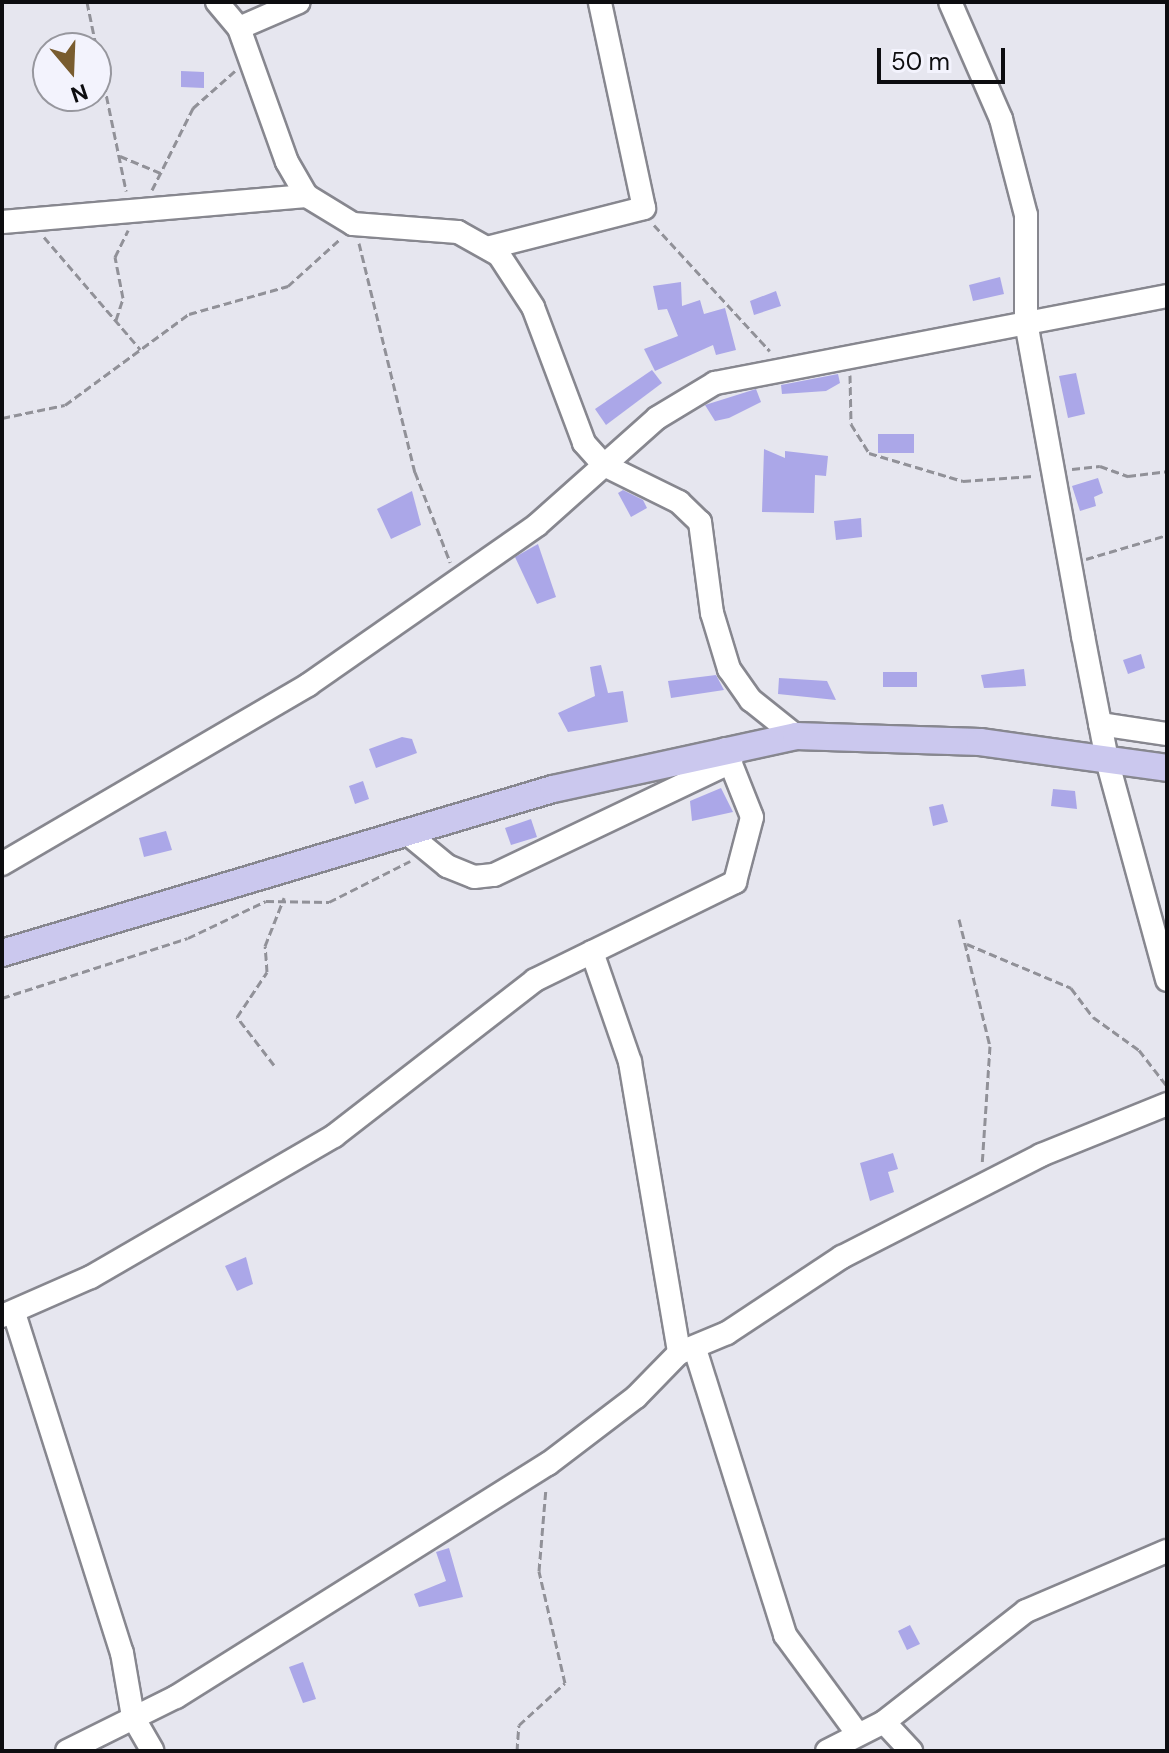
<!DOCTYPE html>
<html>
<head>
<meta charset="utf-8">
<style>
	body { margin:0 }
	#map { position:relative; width:1169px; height:1753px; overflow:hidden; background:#e6e6ef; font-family:"DM Sans",sans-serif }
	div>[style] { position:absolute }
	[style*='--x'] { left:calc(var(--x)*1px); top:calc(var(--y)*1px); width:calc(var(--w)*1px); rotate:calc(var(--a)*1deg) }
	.building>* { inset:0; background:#aba7e8 }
	.path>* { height:3px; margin-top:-1.5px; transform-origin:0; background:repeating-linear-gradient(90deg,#919198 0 8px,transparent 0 12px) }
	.roads { filter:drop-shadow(2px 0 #87878f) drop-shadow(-2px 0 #87878f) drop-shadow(0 2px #87878f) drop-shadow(0 -2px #87878f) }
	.minor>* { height:22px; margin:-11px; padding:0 11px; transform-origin:11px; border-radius:11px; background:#fff }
	.major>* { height:26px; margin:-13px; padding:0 13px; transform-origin:13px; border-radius:13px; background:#cbc8ee }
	span { translate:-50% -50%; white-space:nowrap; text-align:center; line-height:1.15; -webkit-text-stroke:6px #f3f3fd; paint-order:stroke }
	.frame { position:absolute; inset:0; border:4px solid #0d0d10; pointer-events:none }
	.north { position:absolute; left:32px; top:32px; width:80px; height:80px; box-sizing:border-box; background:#f3f3fd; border:2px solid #97979e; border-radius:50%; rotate:161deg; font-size:22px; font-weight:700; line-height:32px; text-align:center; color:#0d0d10 }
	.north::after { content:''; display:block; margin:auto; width:28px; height:36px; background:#795c2f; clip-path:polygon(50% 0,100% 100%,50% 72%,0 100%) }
	.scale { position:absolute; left:877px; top:48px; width:128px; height:36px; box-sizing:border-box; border:4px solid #0d0d10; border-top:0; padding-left:10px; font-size:24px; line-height:28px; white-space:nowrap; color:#0d0d10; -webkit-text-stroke:6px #f3f3fd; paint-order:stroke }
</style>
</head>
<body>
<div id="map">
	<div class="building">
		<i style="clip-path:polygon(181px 71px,204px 72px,204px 88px,181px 87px)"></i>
		<i style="clip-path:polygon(1000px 277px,1004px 294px,973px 301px,969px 285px)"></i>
		<i style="clip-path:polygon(681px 282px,682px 306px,700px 300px,704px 314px,725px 308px,736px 350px,716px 355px,713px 345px,655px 371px,644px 349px,678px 336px,667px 309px,658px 310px,653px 286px)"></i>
		<i style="clip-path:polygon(776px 291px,781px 306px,754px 315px,750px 301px)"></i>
		<i style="clip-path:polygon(652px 370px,662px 383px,606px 425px,595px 409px)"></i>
		<i style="clip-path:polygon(1076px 373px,1085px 414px,1068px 418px,1059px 376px)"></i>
		<i style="clip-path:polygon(838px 374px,840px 383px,826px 391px,782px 394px,781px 385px)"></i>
		<i style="clip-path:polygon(756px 389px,761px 402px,729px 418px,715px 421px,705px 405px)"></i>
		<i style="clip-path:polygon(878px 434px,914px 434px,914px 453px,878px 453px)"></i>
		<i style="clip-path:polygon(764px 449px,785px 458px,785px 451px,828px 456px,826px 476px,815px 475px,814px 513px,762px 512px)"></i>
		<i style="clip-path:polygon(1098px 478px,1103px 493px,1094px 497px,1096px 506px,1080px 511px,1072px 486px)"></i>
		<i style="clip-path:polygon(623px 490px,643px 500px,647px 508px,631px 517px,618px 493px)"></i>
		<i style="clip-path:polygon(412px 491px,421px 525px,391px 539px,377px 509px)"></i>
		<i style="clip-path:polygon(861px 518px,862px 537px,836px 540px,834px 521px)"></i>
		<i style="clip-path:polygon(538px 544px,556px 597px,537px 604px,515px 557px)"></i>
		<i style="clip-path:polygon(1141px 654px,1145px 668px,1128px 674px,1123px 660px)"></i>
		<i style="clip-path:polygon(601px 665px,608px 693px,623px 691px,628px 722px,568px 732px,558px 713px,595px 696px,590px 667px)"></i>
		<i style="clip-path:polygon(1024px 669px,1026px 686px,984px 688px,981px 675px)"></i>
		<i style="clip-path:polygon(883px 672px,917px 672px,917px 687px,883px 687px)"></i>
		<i style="clip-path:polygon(716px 675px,724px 690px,671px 698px,668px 681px)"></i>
		<i style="clip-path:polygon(779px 678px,827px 681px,836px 700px,778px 694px)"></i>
		<i style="clip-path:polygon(402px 737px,412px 739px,417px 753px,376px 768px,369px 749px)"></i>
		<i style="clip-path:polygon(363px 781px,369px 799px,355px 804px,349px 786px)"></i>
		<i style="clip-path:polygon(721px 788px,733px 812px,692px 821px,690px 801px)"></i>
		<i style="clip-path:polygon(1053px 789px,1075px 791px,1077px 809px,1051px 806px)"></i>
		<i style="clip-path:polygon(943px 804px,948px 822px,933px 826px,929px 807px)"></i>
		<i style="clip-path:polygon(531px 819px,537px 837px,511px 845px,505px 828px)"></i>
		<i style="clip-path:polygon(166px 831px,172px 850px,144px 857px,139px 838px)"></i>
		<i style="clip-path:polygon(893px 1153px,898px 1169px,888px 1172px,894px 1192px,870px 1201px,860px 1163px)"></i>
		<i style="clip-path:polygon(246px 1257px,253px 1284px,237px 1291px,225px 1266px)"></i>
		<i style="clip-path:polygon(449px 1548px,463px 1597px,419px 1607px,414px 1594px,446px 1581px,436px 1552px)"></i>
		<i style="clip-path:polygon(910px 1625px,920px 1644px,907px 1650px,898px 1631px)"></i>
		<i style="clip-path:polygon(303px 1662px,316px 1699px,303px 1703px,289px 1667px)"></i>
	</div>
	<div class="path">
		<i style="--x:87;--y:2;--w:193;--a:78.3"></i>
		<i style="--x:120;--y:156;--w:47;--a:22.7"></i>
		<i style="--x:152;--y:190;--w:92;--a:-63.4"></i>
		<i style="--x:193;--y:108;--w:56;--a:-41.4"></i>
		<i style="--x:654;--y:225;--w:171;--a:47.4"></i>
		<i style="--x:44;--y:237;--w:148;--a:49.4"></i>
		<i style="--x:359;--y:243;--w:236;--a:76.3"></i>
		<i style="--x:415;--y:472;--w:97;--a:68.7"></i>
		<i style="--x:116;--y:320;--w:23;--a:-72"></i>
		<i style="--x:123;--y:298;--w:42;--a:-101"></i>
		<i style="--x:115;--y:257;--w:30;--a:-64"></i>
		<i style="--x:850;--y:375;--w:49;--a:88.8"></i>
		<i style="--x:851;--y:424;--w:34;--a:58"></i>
		<i style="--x:869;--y:453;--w:98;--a:16.6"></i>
		<i style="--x:963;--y:481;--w:70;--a:-4.1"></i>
		<i style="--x:2;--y:418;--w:64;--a:-11.7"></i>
		<i style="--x:65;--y:405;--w:154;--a:-36.3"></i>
		<i style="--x:189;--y:314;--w:103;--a:-15.8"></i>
		<i style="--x:288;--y:286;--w:70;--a:-42.1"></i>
		<i style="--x:1072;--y:469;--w:28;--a:-6"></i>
		<i style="--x:1100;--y:466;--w:30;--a:20"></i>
		<i style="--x:1128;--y:476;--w:39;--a:-7"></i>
		<i style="--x:1086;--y:559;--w:84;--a:-16.5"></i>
		<i style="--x:959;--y:919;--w:131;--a:76.3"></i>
		<i style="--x:990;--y:1046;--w:119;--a:93.8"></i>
		<i style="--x:967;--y:944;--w:113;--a:22.9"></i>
		<i style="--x:1071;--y:988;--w:36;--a:53"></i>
		<i style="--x:1093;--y:1017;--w:57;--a:35.7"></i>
		<i style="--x:1139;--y:1050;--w:46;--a:52.1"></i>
		<i style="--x:2;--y:998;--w:195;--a:-17.9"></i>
		<i style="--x:188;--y:938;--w:86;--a:-25.4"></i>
		<i style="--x:266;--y:901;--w:63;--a:0.9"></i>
		<i style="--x:329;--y:902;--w:91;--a:-26.8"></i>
		<i style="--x:274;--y:1065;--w:61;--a:-127.6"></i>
		<i style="--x:237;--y:1017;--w:54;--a:-56.3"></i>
		<i style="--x:267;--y:972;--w:26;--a:-94"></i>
		<i style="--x:265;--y:946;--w:52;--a:-68.4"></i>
		<i style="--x:517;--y:1751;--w:26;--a:-86"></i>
		<i style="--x:519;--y:1725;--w:62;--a:-42.4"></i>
		<i style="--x:565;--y:1683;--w:115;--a:-103.1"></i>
		<i style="--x:539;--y:1571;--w:83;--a:-85.2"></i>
	</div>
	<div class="roads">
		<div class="minor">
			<i style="--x:217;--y:2;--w:34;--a:50"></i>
			<i style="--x:239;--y:28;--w:142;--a:70.3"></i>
			<i style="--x:287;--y:162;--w:39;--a:60"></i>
			<i style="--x:307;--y:196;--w:54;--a:31.3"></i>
			<i style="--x:353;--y:224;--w:105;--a:4.4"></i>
			<i style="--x:458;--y:232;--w:47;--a:29.3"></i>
			<i style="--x:499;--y:255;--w:62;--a:56.8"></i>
			<i style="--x:533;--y:307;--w:145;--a:69.4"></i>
			<i style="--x:584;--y:443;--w:30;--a:48"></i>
			<i style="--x:604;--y:465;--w:84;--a:26.3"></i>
			<i style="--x:679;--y:502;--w:29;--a:44"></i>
			<i style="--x:700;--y:522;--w:92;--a:82.5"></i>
			<i style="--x:712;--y:613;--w:59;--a:73.1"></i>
			<i style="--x:729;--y:669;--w:38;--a:55"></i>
			<i style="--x:751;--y:700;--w:58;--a:38.7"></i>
			<i style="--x:950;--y:2;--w:128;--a:66.4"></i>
			<i style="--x:1001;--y:119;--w:99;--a:75.4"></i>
			<i style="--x:1026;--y:215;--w:107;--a:90"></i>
			<i style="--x:1026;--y:322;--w:319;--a:79.7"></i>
			<i style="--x:1083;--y:636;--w:126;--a:79"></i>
			<i style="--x:1107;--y:760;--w:228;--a:74.7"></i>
			<i style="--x:239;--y:28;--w:65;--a:-23.4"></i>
			<i style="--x:2;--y:222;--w:306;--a:-4.9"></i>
			<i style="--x:491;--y:247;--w:158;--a:-14.3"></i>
			<i style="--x:644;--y:208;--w:211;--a:-102.1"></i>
			<i style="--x:1100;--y:724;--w:68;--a:8.5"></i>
			<i style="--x:407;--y:833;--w:52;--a:39.5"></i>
			<i style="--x:447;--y:866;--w:29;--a:22"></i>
			<i style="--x:474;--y:877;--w:20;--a:-6"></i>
			<i style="--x:494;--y:875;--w:263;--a:-25.5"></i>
			<i style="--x:2;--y:864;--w:355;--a:-30.3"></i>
			<i style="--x:308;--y:685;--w:279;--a:-34.9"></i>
			<i style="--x:537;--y:525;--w:161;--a:-41.7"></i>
			<i style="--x:657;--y:418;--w:68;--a:-31.1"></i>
			<i style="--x:715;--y:383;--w:460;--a:-10.9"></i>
			<i style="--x:592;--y:952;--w:116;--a:70.9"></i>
			<i style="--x:630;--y:1062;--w:295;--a:80.4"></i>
			<i style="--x:14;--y:1313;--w:357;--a:72.4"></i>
			<i style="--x:122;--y:1653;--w:65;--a:80.2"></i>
			<i style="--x:133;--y:1717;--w:39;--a:60"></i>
			<i style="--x:2;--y:1316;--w:97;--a:-23.7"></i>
			<i style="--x:91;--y:1277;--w:281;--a:-30.1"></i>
			<i style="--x:334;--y:1136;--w:254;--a:-37.8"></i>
			<i style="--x:535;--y:980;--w:223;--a:-26.1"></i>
			<i style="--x:735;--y:882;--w:67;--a:-75.3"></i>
			<i style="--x:752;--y:817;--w:73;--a:-111.7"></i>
			<i style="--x:695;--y:1349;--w:300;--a:72.5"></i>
			<i style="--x:785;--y:1635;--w:122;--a:53.7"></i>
			<i style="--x:884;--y:1722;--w:40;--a:47"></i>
			<i style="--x:67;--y:1751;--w:122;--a:-26.4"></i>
			<i style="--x:176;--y:1697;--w:439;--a:-32.1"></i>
			<i style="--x:548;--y:1464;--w:111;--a:-37.3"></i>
			<i style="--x:636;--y:1397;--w:62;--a:-45.7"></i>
			<i style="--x:679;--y:1353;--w:52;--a:-22.6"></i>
			<i style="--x:727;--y:1333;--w:138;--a:-33.5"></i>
			<i style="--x:842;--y:1257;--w:224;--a:-27.1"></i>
			<i style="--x:1041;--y:1155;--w:136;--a:-22"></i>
			<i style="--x:827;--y:1751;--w:64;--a:-27"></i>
			<i style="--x:884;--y:1722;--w:180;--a:-38"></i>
			<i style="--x:1026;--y:1611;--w:153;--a:-23.1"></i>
		</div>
		<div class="major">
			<i style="--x:2;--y:953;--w:575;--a:-16.58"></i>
			<i style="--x:553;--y:789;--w:249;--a:-12.3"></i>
			<i style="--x:796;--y:736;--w:184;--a:1.9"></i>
			<i style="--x:980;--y:742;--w:189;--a:7.9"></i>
		</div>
	</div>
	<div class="frame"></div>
	<div class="north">N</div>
	<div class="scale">50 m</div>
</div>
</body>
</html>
